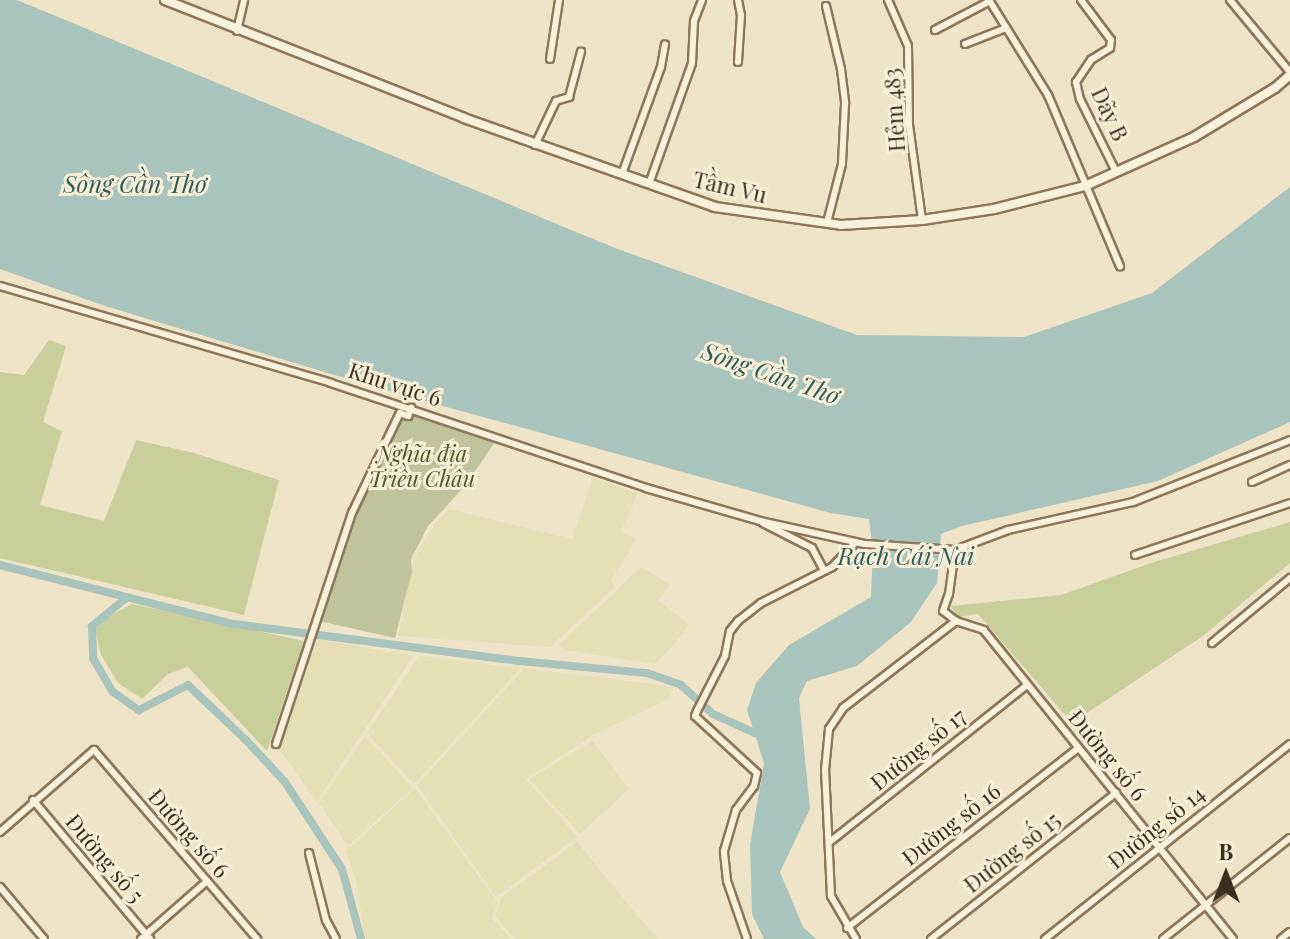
<!DOCTYPE html>
<html>
<head>
<meta charset="utf-8">
<style>
	body { margin:0 }
	#map { position:relative; width:1290px; height:939px; overflow:hidden; background:#f0e4c8; font-family:"Playfair Display",serif }
	div>[style] { position:absolute }
	[style*='--x'] { left:calc(var(--x)*1px); top:calc(var(--y)*1px); width:calc(var(--w)*1px); rotate:calc(var(--a)*1deg) }
	.farmland>* { inset:0; background:#e6deb5 }
	.green>* { inset:0; background:#c9cf9b }
	.cemetery>* { inset:0; background:#bfc49a }
	.water>* { inset:0; background:#a9c4bc }
	.canal>* { height:8px; margin:-4px; padding:0 4px; transform-origin:4px; border-radius:4px; background:#a9c4bc }
	.roads { filter:drop-shadow(2px 0 #8d765c) drop-shadow(-2px 0 #8d765c) drop-shadow(0 2px #8d765c) drop-shadow(0 -2px #8d765c) }
	.minor>* { height:6px; margin:-3px; padding:0 3px; transform-origin:3px; border-radius:3px; background:#faf1dc }
	.tertiary>* { height:8px; margin:-4px; padding:0 4px; transform-origin:4px; border-radius:4px; background:#faf1dc }
	span { translate:-50% -50%; white-space:nowrap; text-align:center; line-height:1.15; -webkit-text-stroke:6px #f7eed8; paint-order:stroke }
	.street-label { font-size:22px; color:#3d2e20 }
	.park-label { font-size:22px; color:#4d5a26; font-style:italic }
	.water-label { font-size:24px; color:#2f5d5a; font-style:italic }
	.north { position:absolute; left:1186px; top:835px; width:80px; height:80px; -webkit-text-stroke:6px #f7eed8; paint-order:stroke; rotate:0deg; font-size:22px; font-weight:700; line-height:32px; text-align:center; color:#3d2e20 }
	.north::after { content:''; display:block; margin:auto; width:28px; height:36px; background:#3d2e20; clip-path:polygon(50% 0,100% 100%,50% 72%,0 100%) }
</style>
</head>
<body>
<div id="map">
	<div class="farmland">
		<i style="clip-path:polygon(593px 478px,638px 494px,621px 531px,636px 539px,611px 580px,614px 588px,550px 647px,398px 636px,414px 558px,437px 521px,449px 509px,572px 539px)"></i>
		<i style="clip-path:polygon(641px 567px,670px 584px,659px 601px,689px 625px,669px 650px,655px 664px,565px 650px,559px 645px)"></i>
		<i style="clip-path:polygon(317px 639px,413px 656px,317px 802px,278px 747px)"></i>
		<i style="clip-path:polygon(419px 656px,521px 668px,414px 784px,367px 733px)"></i>
		<i style="clip-path:polygon(525px 668px,674px 687px,668px 699px,595px 734px,526px 779px,577px 837px,496px 897px,417px 785px)"></i>
		<i style="clip-path:polygon(365px 736px,413px 788px,348px 846px,319px 803px)"></i>
		<i style="clip-path:polygon(593px 741px,629px 789px,580px 834px,529px 779px)"></i>
		<i style="clip-path:polygon(415px 788px,498px 903px,492px 918px,511px 939px,364px 939px,358px 888px,346px 851px)"></i>
		<i style="clip-path:polygon(577px 842px,641px 920px,658px 939px,515px 939px,495px 916px,501px 898px)"></i>
	</div>
	<div class="green">
		<i style="clip-path:polygon(49px 340px,66px 346px,43px 422px,62px 431px,40px 505px,104px 521px,136px 440px,194px 453px,279px 480px,244px 615px,0 558px,0 372px,24px 375px)"></i>
		<i style="clip-path:polygon(1290px 522px,1290px 563px,1203px 636px,1072px 723px,978px 614px,957px 617px,951px 606px,1061px 595px,1151px 563px)"></i>
		<i style="clip-path:polygon(132px 604px,304px 641px,267px 751px,188px 667px,168px 674px,142px 699px,118px 683px,101px 655px,95px 629px,109px 616px)"></i>
	</div>
	<div class="cemetery">
		<i style="clip-path:polygon(398px 409px,495px 442px,465px 486px,428px 526px,411px 559px,412px 572px,395px 638px,315px 620px,351px 507px)"></i>
	</div>
	<div class="water">
		<i style="clip-path:polygon(0 0,17px 0,615px 248px,857px 335px,1024px 337px,1152px 293px,1290px 187px,1290px 422px,1158px 481px,962px 526px,941px 534px,937px 583px,911px 622px,857px 666px,807px 681px,799px 698px,810px 809px,780px 872px,803px 927px,816px 939px,764px 939px,752px 914px,750px 845px,764px 763px,747px 710px,756px 683px,789px 645px,871px 597px,873px 551px,869px 519px,831px 513px,371px 386px,105px 306px,0 269px)"></i>
	</div>
	<div class="canal">
		<i style="--x:0;--y:565;--w:241;--a:14.2"></i>
		<i style="--x:234;--y:624;--w:287;--a:7.4"></i>
		<i style="--x:519;--y:661;--w:129;--a:5.4"></i>
		<i style="--x:647;--y:673;--w:36;--a:19"></i>
		<i style="--x:681;--y:685;--w:43;--a:42.2"></i>
		<i style="--x:713;--y:714;--w:56;--a:24.3"></i>
		<i style="--x:125;--y:599;--w:43;--a:140.7"></i>
		<i style="--x:92;--y:626;--w:32;--a:88"></i>
		<i style="--x:93;--y:658;--w:39;--a:60"></i>
		<i style="--x:113;--y:692;--w:32;--a:35"></i>
		<i style="--x:139;--y:710;--w:55;--a:-27"></i>
		<i style="--x:188;--y:685;--w:80;--a:43.5"></i>
		<i style="--x:246;--y:740;--w:57;--a:47.1"></i>
		<i style="--x:285;--y:782;--w:104;--a:56.8"></i>
		<i style="--x:342;--y:869;--w:73;--a:74.8"></i>
	</div>
	<div class="roads">
		<div class="minor">
			<i style="--x:738;--y:0;--w:15;--a:79"></i>
			<i style="--x:741;--y:15;--w:47;--a:93.7"></i>
			<i style="--x:888;--y:0;--w:50;--a:66.5"></i>
			<i style="--x:908;--y:46;--w:79;--a:89.3"></i>
			<i style="--x:909;--y:125;--w:96;--a:82.2"></i>
			<i style="--x:989;--y:0;--w:112;--a:58.2"></i>
			<i style="--x:1048;--y:95;--w:186;--a:67.2"></i>
			<i style="--x:1081;--y:0;--w:50;--a:53.1"></i>
			<i style="--x:1111;--y:40;--w:8;--a:97"></i>
			<i style="--x:1110;--y:48;--w:22;--a:148"></i>
			<i style="--x:1091;--y:60;--w:27;--a:124"></i>
			<i style="--x:1076;--y:82;--w:17;--a:77"></i>
			<i style="--x:1080;--y:99;--w:81;--a:63.7"></i>
			<i style="--x:1230;--y:0;--w:94;--a:50.2"></i>
			<i style="--x:826;--y:6;--w:65;--a:76.6"></i>
			<i style="--x:841;--y:69;--w:35;--a:83"></i>
			<i style="--x:845;--y:104;--w:60;--a:92.9"></i>
			<i style="--x:842;--y:164;--w:61;--a:104.3"></i>
			<i style="--x:935;--y:30;--w:62;--a:-27.8"></i>
			<i style="--x:237;--y:31;--w:32;--a:-77"></i>
			<i style="--x:965;--y:44;--w:44;--a:-21.3"></i>
			<i style="--x:550;--y:59;--w:60;--a:-81.3"></i>
			<i style="--x:535;--y:145;--w:49;--a:-64.5"></i>
			<i style="--x:556;--y:101;--w:14;--a:-17"></i>
			<i style="--x:569;--y:97;--w:47;--a:-75.1"></i>
			<i style="--x:622;--y:174;--w:114;--a:-70"></i>
			<i style="--x:661;--y:67;--w:23;--a:-80"></i>
			<i style="--x:649;--y:184;--w:128;--a:-70.4"></i>
			<i style="--x:692;--y:63;--w:42;--a:-87.3"></i>
			<i style="--x:694;--y:21;--w:22;--a:-69"></i>
			<i style="--x:0;--y:286;--w:345;--a:16.3"></i>
			<i style="--x:331;--y:383;--w:332;--a:18.4"></i>
			<i style="--x:646;--y:488;--w:119;--a:16.1"></i>
			<i style="--x:760;--y:521;--w:107;--a:12.4"></i>
			<i style="--x:865;--y:544;--w:90;--a:3.8"></i>
			<i style="--x:1252;--y:482;--w:42;--a:-24.1"></i>
			<i style="--x:763;--y:523;--w:55;--a:27"></i>
			<i style="--x:812;--y:548;--w:26;--a:62"></i>
			<i style="--x:1135;--y:555;--w:163;--a:-18.5"></i>
			<i style="--x:1212;--y:643;--w:102;--a:-39.8"></i>
			<i style="--x:276;--y:744;--w:243;--a:-71.8"></i>
			<i style="--x:352;--y:513;--w:111;--a:-64.4"></i>
			<i style="--x:400;--y:413;--w:9;--a:21"></i>
			<i style="--x:408;--y:416;--w:9;--a:-69"></i>
			<i style="--x:33;--y:800;--w:182;--a:49.9"></i>
			<i style="--x:0;--y:832;--w:125;--a:-41.1"></i>
			<i style="--x:94;--y:750;--w:250;--a:49.2"></i>
			<i style="--x:831;--y:841;--w:251;--a:-38.5"></i>
			<i style="--x:309;--y:853;--w:69;--a:75.8"></i>
			<i style="--x:326;--y:920;--w:21;--a:62"></i>
			<i style="--x:0;--y:887;--w:68;--a:49.8"></i>
			<i style="--x:847;--y:928;--w:293;--a:-37.9"></i>
			<i style="--x:141;--y:939;--w:88;--a:-41.3"></i>
			<i style="--x:747;--y:939;--w:61;--a:-109"></i>
			<i style="--x:727;--y:881;--w:30;--a:-96"></i>
			<i style="--x:724;--y:851;--w:43;--a:-73.7"></i>
			<i style="--x:736;--y:810;--w:30;--a:-53"></i>
			<i style="--x:754;--y:786;--w:13;--a:-77"></i>
			<i style="--x:757;--y:773;--w:84;--a:-137.4"></i>
			<i style="--x:695;--y:716;--w:5;--a:-68"></i>
			<i style="--x:697;--y:711;--w:62;--a:-63"></i>
			<i style="--x:725;--y:656;--w:25;--a:-79"></i>
			<i style="--x:730;--y:631;--w:13;--a:-51"></i>
			<i style="--x:738;--y:621;--w:29;--a:-38"></i>
			<i style="--x:761;--y:603;--w:80;--a:-26.9"></i>
			<i style="--x:832;--y:567;--w:33;--a:-46"></i>
			<i style="--x:856;--y:939;--w:50;--a:-120.2"></i>
			<i style="--x:831;--y:896;--w:126;--a:-92.7"></i>
			<i style="--x:825;--y:770;--w:41;--a:-84.4"></i>
			<i style="--x:829;--y:729;--w:25;--a:-56"></i>
			<i style="--x:843;--y:708;--w:143;--a:-37.6"></i>
			<i style="--x:931;--y:939;--w:236;--a:-38.3"></i>
			<i style="--x:1045;--y:939;--w:313;--a:-38.5"></i>
			<i style="--x:1163;--y:939;--w:162;--a:-38.5"></i>
			<i style="--x:1233;--y:939;--w:397;--a:-128.9"></i>
			<i style="--x:984;--y:630;--w:29;--a:-162"></i>
			<i style="--x:956;--y:621;--w:16;--a:-142"></i>
			<i style="--x:943;--y:611;--w:18;--a:-71"></i>
			<i style="--x:949;--y:594;--w:44;--a:-82.2"></i>
			<i style="--x:955;--y:550;--w:57;--a:-20.7"></i>
			<i style="--x:1008;--y:530;--w:128;--a:-12.6"></i>
			<i style="--x:1133;--y:502;--w:169;--a:-21.5"></i>
			<i style="--x:1281;--y:939;--w:11;--a:-38"></i>
		</div>
		<div class="tertiary">
			<i style="--x:165;--y:0;--w:321;--a:21.5"></i>
			<i style="--x:464;--y:118;--w:266;--a:19.5"></i>
			<i style="--x:715;--y:207;--w:127;--a:8.1"></i>
			<i style="--x:841;--y:225;--w:81;--a:-3.5"></i>
			<i style="--x:922;--y:220;--w:73;--a:-8.7"></i>
			<i style="--x:994;--y:209;--w:94;--a:-14.2"></i>
			<i style="--x:1085;--y:186;--w:120;--a:-24.2"></i>
			<i style="--x:1194;--y:137;--w:95;--a:-31.2"></i>
			<i style="--x:1275;--y:88;--w:20;--a:-41"></i>
		</div>
	</div>
	<div class="street-label">
		<span style="left:894px;top:110px;rotate:-94deg">Hẻm 483</span>
		<span style="left:1110px;top:114px;rotate:65deg">Dãy B</span>
		<span style="left:730px;top:187px;rotate:13deg">Tầm Vu</span>
		<span style="left:395px;top:384px;rotate:18deg">Khu vực 6</span>
		<span style="left:918px;top:749px;rotate:-39deg">Đường số 17</span>
		<span style="left:1108px;top:755px;rotate:51deg">Đường số 6</span>
		<span style="left:951px;top:824px;rotate:-38deg">Đường số 16</span>
		<span style="left:1156px;top:827px;rotate:-39deg">Đường số 14</span>
		<span style="left:189px;top:833px;rotate:49deg">Đường số 6</span>
		<span style="left:1012px;top:852px;rotate:-38deg">Đường số 15</span>
		<span style="left:105px;top:858px;rotate:50deg">Đường số 5</span>
	</div>
	<div class="park-label">
		<span style="left:422px;top:466px">Nghĩa địa<br>Triều Châu</span>
	</div>
	<div class="water-label">
		<span style="left:135px;top:184px">Sông Cần Thơ</span>
		<span style="left:771px;top:373px;rotate:19deg">Sông Cần Thơ</span>
		<span style="left:906px;top:556px">Rạch Cái Nai</span>
	</div>
	<div class="north">B</div>
</div>
</body>
</html>
